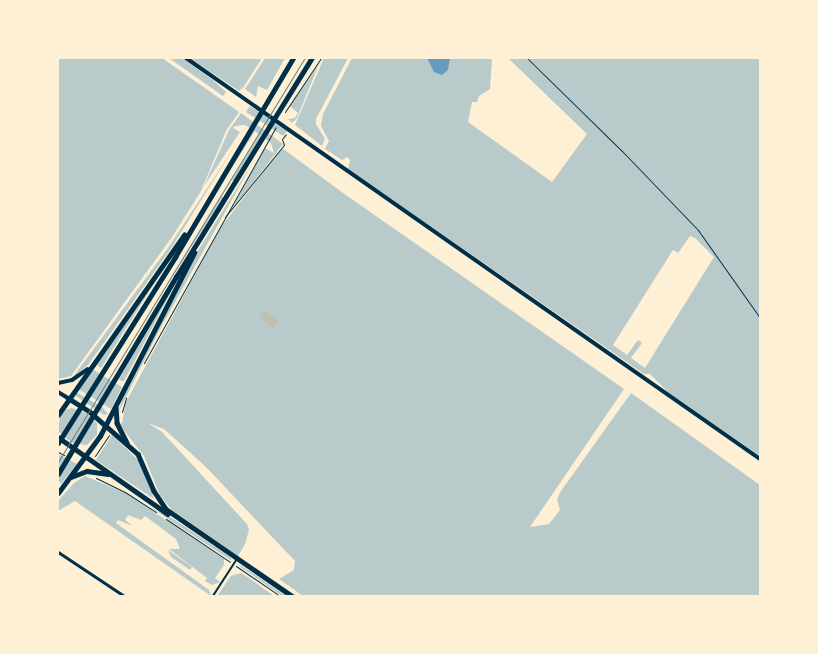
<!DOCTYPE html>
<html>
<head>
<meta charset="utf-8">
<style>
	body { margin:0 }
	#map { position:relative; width:818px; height:654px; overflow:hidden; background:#fdf0d5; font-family:"Fira Sans",sans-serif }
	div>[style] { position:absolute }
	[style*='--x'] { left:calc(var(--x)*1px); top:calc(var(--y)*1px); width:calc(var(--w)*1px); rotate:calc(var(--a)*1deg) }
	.green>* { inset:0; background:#b9caca }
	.water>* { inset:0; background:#669bbc }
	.building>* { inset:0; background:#bec0b2 }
	.path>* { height:1px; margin:-0.5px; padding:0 0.5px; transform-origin:0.5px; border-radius:0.5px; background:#003049 }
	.service>* { height:1.5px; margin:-0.75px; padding:0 0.75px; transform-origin:0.75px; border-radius:0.75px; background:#003049 }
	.minor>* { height:3px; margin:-1.5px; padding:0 1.5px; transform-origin:1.5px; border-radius:1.5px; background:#003049 }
	.tertiary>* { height:4px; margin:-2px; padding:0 2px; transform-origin:2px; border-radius:2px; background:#003049 }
	.secondary>* { height:4.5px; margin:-2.25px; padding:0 2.25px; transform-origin:2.25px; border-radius:2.25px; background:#003049 }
	.tram>* { height:1px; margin:-0.5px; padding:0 0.5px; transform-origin:0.5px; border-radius:0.5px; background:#657d81 }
	span { translate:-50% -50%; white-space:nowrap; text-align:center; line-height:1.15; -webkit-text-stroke:3px #fdf0d5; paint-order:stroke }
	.frame { position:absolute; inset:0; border:59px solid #fdf0d5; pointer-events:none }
</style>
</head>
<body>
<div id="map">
	<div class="green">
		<i style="clip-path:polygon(58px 58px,162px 58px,239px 112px,226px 131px,201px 191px,172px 237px,71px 376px,58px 379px)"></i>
		<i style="clip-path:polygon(169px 58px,182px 58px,214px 81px,226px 92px,223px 96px)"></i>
		<i style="clip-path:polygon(190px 58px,262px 58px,243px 88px,240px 86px,242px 88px,239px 91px)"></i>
		<i style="clip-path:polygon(265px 58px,285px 58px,267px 90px,258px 86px,256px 97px,245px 89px)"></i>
		<i style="clip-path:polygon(324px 58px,348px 58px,316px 119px,316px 124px,325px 139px,322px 146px,295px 125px)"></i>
		<i style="clip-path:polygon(evenodd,352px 58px,492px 58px,490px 89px,479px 96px,477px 102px,472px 102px,468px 122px,552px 182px,587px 134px,508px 58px,760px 58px,760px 456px,669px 393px,650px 374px,644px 374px,348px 169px,350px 160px,347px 157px,342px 160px,325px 149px,329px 141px,321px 126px,323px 114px,352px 58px,690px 236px,695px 238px,714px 257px,645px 368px,631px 358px,642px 343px,638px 340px,627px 355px,613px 345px,673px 250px,678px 253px,690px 236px)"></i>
		<i style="clip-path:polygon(319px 64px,297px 118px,292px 123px,288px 119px,295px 118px,298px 113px,290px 106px)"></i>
		<i style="clip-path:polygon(250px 106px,287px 131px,283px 136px,246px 112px)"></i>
		<i style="clip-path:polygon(241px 113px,283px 144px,231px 211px,265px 148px,274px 153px,271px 143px,261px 136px,234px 181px,232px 180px,259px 135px,255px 131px,226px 177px,253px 130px,245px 125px,235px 126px,233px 128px,240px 132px,204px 186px,229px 130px)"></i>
		<i style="clip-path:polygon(235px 146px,170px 250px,88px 365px,73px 377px,168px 248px)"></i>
		<i style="clip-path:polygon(282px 148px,343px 193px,624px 389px,530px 527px,549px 524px,560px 510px,557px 499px,561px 491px,631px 393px,760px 485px,760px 596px,303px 596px,279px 579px,294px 570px,295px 561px,206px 467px,164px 429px,148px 423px,162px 432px,247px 524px,249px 530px,245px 544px,238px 556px,172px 510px,160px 495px,144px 456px,119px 424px,122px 423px,126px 402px,221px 227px)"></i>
		<i style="clip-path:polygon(253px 162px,160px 329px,118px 413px,122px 400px,199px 249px)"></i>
		<i style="clip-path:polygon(222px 196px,223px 198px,167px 285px,186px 254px)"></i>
		<i style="clip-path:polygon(159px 276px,101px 368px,99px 367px,97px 364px)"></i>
		<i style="clip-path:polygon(174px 286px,124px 381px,121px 381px,119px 379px)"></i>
		<i style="clip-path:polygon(92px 369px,122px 387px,111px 409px,78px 389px)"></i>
		<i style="clip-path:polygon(76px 392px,102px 407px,108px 414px,104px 415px,76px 396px)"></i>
		<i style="clip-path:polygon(72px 408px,86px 413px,97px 423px,97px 435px,87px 445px,72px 443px,58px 431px,60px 417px,65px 410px)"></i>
		<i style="clip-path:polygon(112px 435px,139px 461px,154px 499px,96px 460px)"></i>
		<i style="clip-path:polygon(58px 454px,77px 464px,61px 484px,58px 480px)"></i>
		<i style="clip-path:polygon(85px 476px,127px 494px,224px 559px,224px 565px,215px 578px,220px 582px,212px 585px,205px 581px,207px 578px,169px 549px,180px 549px,176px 539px,145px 516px,141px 520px,128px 515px,125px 520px,133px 526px,118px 520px,116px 523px,209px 590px,211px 596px,75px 501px,58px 511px,58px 501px,74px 483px)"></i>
		<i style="clip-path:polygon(150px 507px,175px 520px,230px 557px,232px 561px)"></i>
		<i style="clip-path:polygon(168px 550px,192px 567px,190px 570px,171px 557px)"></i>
		<i style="clip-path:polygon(238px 565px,242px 566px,286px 596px,282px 596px)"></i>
		<i style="clip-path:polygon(241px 573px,249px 578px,274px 596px,217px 596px,231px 576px)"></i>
	</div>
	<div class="water">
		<i style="clip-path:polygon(427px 58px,450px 58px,448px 70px,442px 75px,434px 72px)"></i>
	</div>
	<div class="building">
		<i style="clip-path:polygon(265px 310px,279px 321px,273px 328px,259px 317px)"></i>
	</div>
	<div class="path">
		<i style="--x:527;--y:58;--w:133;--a:44.4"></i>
		<i style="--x:622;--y:151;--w:110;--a:46.1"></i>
		<i style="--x:698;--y:230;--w:108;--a:54.8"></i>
		<i style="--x:285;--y:112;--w:65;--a:-56.3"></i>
		<i style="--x:225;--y:217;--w:93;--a:-50.7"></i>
		<i style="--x:284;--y:145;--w:6;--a:-108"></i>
		<i style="--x:282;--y:139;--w:6;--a:-51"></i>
		<i style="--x:144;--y:363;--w:270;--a:-60.8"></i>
		<i style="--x:122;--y:412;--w:15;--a:-74"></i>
		<i style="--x:58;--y:452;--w:7;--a:27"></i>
		<i style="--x:95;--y:456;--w:25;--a:-56"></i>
		<i style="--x:96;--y:478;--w:32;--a:26"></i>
		<i style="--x:125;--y:492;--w:37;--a:33"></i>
		<i style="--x:166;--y:519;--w:77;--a:33.9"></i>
		<i style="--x:236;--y:566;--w:53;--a:34.3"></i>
	</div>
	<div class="service">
		<i style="--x:213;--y:596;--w:44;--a:-57"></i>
	</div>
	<div class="minor">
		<i style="--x:58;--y:552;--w:79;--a:33.7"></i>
	</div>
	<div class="tertiary">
		<i style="--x:186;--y:58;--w:700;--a:34.94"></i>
		<i style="--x:58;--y:383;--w:14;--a:-12"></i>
		<i style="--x:72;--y:380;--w:19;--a:-35"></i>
		<i style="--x:58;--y:392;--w:12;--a:31"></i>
	</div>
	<div class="secondary">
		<i style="--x:68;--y:398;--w:26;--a:32"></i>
		<i style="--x:90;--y:412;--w:64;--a:41.2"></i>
		<i style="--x:138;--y:454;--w:40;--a:66.6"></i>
		<i style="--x:154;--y:491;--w:22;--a:56"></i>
		<i style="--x:166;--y:509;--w:153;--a:34.6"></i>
		<i style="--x:116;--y:407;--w:16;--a:86"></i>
		<i style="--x:117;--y:423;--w:22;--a:63"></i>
		<i style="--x:58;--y:415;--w:220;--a:-55"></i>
		<i style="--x:58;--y:437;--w:134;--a:35"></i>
		<i style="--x:58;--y:443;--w:220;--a:-57.8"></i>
		<i style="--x:175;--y:257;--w:231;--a:-59.3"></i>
		<i style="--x:58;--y:474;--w:230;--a:-59.1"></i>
		<i style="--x:176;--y:277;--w:258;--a:-58.2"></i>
		<i style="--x:71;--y:477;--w:17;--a:-21"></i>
		<i style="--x:87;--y:471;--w:21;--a:8"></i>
		<i style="--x:58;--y:493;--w:71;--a:-53.6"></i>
		<i style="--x:100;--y:436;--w:206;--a:-62.8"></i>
	</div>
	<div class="tram">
		<i style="--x:58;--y:462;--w:474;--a:-58.6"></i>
	</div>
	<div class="frame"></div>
</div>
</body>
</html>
